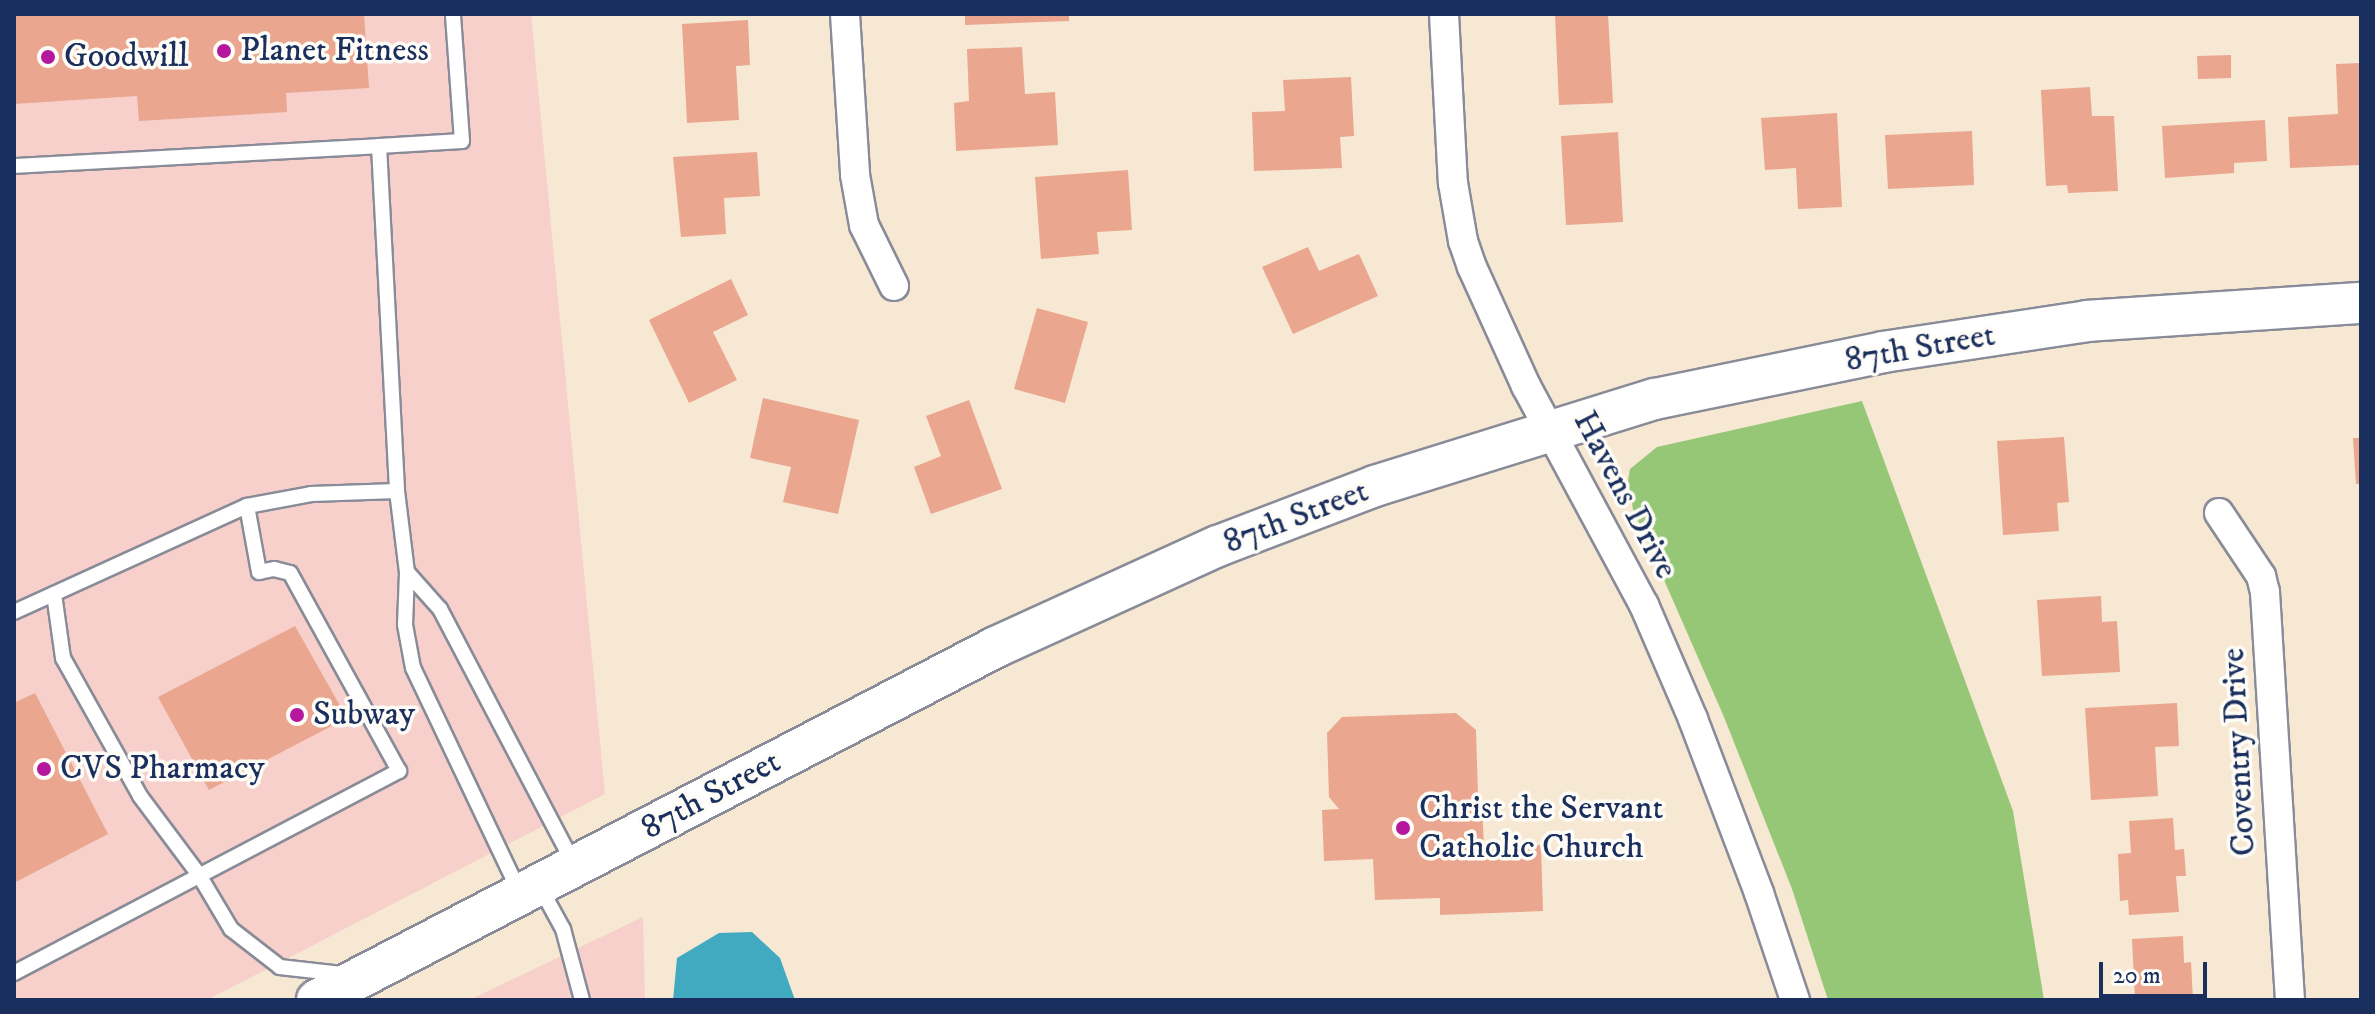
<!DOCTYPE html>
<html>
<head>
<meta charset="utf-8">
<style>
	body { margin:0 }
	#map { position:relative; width:2375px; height:1014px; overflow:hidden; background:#f7e8d3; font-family:"IM FELL DW Pica",serif }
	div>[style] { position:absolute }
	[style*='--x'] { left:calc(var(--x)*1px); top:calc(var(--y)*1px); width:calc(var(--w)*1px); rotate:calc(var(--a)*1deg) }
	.built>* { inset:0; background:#f7d0cb }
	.green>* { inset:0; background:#96c777 }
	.water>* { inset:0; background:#41aac1 }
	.building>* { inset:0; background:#eaa68e }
	.roads { filter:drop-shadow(2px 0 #898c98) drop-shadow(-2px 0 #898c98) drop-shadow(0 2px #898c98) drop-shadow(0 -2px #898c98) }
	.lane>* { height:14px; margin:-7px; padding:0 7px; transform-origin:7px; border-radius:7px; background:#fff }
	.street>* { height:28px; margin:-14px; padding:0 14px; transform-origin:14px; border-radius:14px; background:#fff }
	.secondary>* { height:40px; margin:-20px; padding:0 20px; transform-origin:20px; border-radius:20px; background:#fff }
	.dots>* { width:22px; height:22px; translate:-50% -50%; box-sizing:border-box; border:4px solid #fdfcf7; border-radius:50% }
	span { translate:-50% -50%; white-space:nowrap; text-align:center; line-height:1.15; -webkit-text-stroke:7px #fdfcf7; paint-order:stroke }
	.poi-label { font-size:34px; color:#1b2f5e }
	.left { translate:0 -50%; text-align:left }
	.street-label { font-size:34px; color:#1b2f5e }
	.frame { position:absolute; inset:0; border:16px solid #1b2f5e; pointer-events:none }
	.scale { position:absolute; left:2099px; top:962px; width:108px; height:36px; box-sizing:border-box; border:4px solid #1b2f5e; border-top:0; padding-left:10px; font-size:24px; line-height:28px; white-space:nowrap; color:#1b2f5e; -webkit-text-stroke:6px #fdfcf7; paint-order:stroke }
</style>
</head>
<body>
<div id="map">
	<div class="built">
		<i style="clip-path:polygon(14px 14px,531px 14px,605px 794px,207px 1000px,14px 1000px)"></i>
		<i style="clip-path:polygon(643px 917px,645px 1000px,469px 1000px)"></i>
	</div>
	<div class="green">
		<i style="clip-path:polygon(1862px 401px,2013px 811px,2044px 1000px,1828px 1000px,1792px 889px,1724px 717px,1633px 509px,1628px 481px,1630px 469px,1657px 447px)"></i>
	</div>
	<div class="water">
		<i style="clip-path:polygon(752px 932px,780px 958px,795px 1000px,673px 1000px,677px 958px,719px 933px)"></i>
	</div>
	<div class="building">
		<i style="clip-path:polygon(14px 14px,364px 14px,369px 88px,286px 93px,287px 112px,139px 121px,137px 96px,14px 104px)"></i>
		<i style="clip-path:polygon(965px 14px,1069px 14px,1069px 21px,965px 25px)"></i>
		<i style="clip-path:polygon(1608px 14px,1613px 103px,1559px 105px,1555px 15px)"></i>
		<i style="clip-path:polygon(748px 20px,750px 65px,736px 66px,739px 120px,687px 123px,682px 24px)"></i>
		<i style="clip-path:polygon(1022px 47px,1025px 94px,1055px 92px,1058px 145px,956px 151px,954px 103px,969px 101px,967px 49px)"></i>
		<i style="clip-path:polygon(2231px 55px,2231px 78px,2198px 79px,2197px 56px)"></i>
		<i style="clip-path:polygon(2361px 63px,2361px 165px,2290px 168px,2288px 117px,2338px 114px,2336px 64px)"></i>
		<i style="clip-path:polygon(1351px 77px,1354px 136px,1340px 137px,1342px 168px,1254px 171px,1252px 112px,1285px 111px,1283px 80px)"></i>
		<i style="clip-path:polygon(2090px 87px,2092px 116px,2114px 116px,2118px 191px,2068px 193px,2067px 185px,2046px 186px,2041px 90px)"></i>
		<i style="clip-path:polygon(1837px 113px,1842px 207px,1798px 209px,1796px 168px,1765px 170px,1761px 118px)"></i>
		<i style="clip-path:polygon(2265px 120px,2267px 161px,2234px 163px,2234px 173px,2165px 178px,2162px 126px)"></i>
		<i style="clip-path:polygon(1972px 131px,1974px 185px,1888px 189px,1885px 135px)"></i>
		<i style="clip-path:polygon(1618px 132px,1623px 222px,1566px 225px,1561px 136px)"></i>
		<i style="clip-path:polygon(757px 152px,760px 196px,724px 198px,726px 234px,681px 237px,673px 157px)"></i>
		<i style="clip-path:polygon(1128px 170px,1132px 230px,1097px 232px,1099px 254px,1041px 259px,1035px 177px)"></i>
		<i style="clip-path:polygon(1308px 247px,1319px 271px,1359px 254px,1378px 296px,1293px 334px,1262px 267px)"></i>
		<i style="clip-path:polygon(731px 279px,748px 315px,713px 332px,737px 380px,689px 403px,649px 320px)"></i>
		<i style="clip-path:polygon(1037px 308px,1088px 322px,1065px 403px,1014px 389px)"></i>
		<i style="clip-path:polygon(763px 398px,859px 420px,838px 514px,783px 502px,791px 467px,750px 458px)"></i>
		<i style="clip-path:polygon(969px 400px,1002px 489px,931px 514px,914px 467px,941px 456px,926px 416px)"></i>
		<i style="clip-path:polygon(2064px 437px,2069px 502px,2057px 503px,2059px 531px,2003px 535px,1997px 441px)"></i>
		<i style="clip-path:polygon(2353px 438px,2361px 438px,2361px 484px,2356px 484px)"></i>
		<i style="clip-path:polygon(2101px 596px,2102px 622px,2117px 621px,2120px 672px,2042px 676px,2037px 600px)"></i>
		<i style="clip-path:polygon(295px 626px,347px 718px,209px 790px,158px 697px)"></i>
		<i style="clip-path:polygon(35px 693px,108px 834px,14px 883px,14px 703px)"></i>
		<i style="clip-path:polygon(2177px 703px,2179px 746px,2155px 747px,2158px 796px,2091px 800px,2085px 708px)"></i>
		<i style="clip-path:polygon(1456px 713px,1476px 730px,1478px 795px,1464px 806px,1482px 805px,1484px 847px,1541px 845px,1543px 911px,1440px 915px,1440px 898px,1375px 900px,1373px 859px,1324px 861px,1322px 810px,1339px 809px,1329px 797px,1327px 733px,1342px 717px)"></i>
		<i style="clip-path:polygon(2173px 818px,2175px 850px,2184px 849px,2186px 876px,2176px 876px,2179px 912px,2129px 915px,2128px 900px,2120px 901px,2118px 854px,2131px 853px,2129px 821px)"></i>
		<i style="clip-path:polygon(2183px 936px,2184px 963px,2191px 962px,2193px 1000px,2135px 1000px,2132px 939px)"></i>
	</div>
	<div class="roads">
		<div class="lane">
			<i style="--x:379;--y:146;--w:83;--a:-3.4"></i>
			<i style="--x:462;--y:141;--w:127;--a:-94.1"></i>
			<i style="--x:14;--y:166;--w:366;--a:-3.1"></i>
			<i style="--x:379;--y:146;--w:345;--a:87"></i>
			<i style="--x:397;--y:491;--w:82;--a:83"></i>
			<i style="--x:54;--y:594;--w:65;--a:82"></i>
			<i style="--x:63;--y:658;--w:158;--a:60.8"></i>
			<i style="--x:140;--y:796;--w:99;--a:53.2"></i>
			<i style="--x:199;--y:875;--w:63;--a:59.3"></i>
			<i style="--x:231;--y:929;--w:62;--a:37.8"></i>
			<i style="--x:280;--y:967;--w:62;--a:6.4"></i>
			<i style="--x:14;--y:612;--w:256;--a:-24.5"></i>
			<i style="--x:247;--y:506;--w:65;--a:-10.6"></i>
			<i style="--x:311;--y:494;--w:86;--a:-2"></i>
			<i style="--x:541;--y:889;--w:46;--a:61.2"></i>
			<i style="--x:563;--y:929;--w:73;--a:75"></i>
			<i style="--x:519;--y:891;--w:247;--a:-115.4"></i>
			<i style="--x:413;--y:668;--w:44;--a:-100.5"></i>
			<i style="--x:405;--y:625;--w:53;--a:-87.8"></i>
			<i style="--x:407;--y:572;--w:50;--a:48.3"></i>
			<i style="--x:440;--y:609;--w:286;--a:62.3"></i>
			<i style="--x:14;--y:973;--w:435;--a:-27.7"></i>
			<i style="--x:399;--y:771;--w:226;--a:-118.8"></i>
			<i style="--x:290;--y:573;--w:16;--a:-166"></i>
			<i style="--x:274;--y:569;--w:15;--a:169"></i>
			<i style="--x:259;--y:572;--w:67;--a:-100.3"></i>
		</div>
		<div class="street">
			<i style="--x:845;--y:14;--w:161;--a:86.4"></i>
			<i style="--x:855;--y:175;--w:51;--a:79.8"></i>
			<i style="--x:864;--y:225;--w:68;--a:63.8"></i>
			<i style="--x:1444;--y:14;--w:169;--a:87"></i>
			<i style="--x:1453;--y:183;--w:59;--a:80.2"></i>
			<i style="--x:1463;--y:241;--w:28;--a:71"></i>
			<i style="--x:1472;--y:267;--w:131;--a:65.6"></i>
			<i style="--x:1526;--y:386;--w:249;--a:61.7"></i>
			<i style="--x:1644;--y:605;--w:124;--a:66.7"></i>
			<i style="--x:1693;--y:719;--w:186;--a:69.2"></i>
			<i style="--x:1759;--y:893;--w:113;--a:71.4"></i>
			<i style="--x:2219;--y:513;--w:76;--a:56.3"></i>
			<i style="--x:2261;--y:576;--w:16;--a:76"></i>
			<i style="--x:2265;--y:592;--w:409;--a:86.5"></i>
		</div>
		<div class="secondary">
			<i style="--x:317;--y:1000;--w:765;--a:-27.47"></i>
			<i style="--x:996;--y:647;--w:244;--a:-24.5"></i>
			<i style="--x:1218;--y:546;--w:168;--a:-20.9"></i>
			<i style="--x:1375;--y:486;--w:293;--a:-17.3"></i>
			<i style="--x:1655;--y:399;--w:233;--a:-11.6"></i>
			<i style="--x:1883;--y:352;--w:206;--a:-8.6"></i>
			<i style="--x:2087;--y:321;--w:275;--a:-3.8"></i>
		</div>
	</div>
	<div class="dots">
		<i style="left:224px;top:51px;background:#b5179e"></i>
		<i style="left:48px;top:57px;background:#b5179e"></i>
		<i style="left:297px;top:715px;background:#b5179e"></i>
		<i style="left:44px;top:769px;background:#b5179e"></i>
		<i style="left:1403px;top:828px;background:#b5179e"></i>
	</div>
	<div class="poi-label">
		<span class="left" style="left:240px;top:51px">Planet Fitness</span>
		<span class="left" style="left:64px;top:57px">Goodwill</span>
		<span class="left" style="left:313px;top:715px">Subway</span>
		<span class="left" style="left:60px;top:769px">CVS Pharmacy</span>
		<span class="left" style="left:1419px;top:828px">Christ the Servant<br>Catholic Church</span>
	</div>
	<div class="street-label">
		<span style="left:1920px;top:348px;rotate:-10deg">87th Street</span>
		<span style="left:1625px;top:495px;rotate:62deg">Havens Drive</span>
		<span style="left:1296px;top:517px;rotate:-21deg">87th Street</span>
		<span style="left:2239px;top:752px;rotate:-93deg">Coventry Drive</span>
		<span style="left:711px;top:795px;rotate:-28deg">87th Street</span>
	</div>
	<div class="frame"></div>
	<div class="scale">20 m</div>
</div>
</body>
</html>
